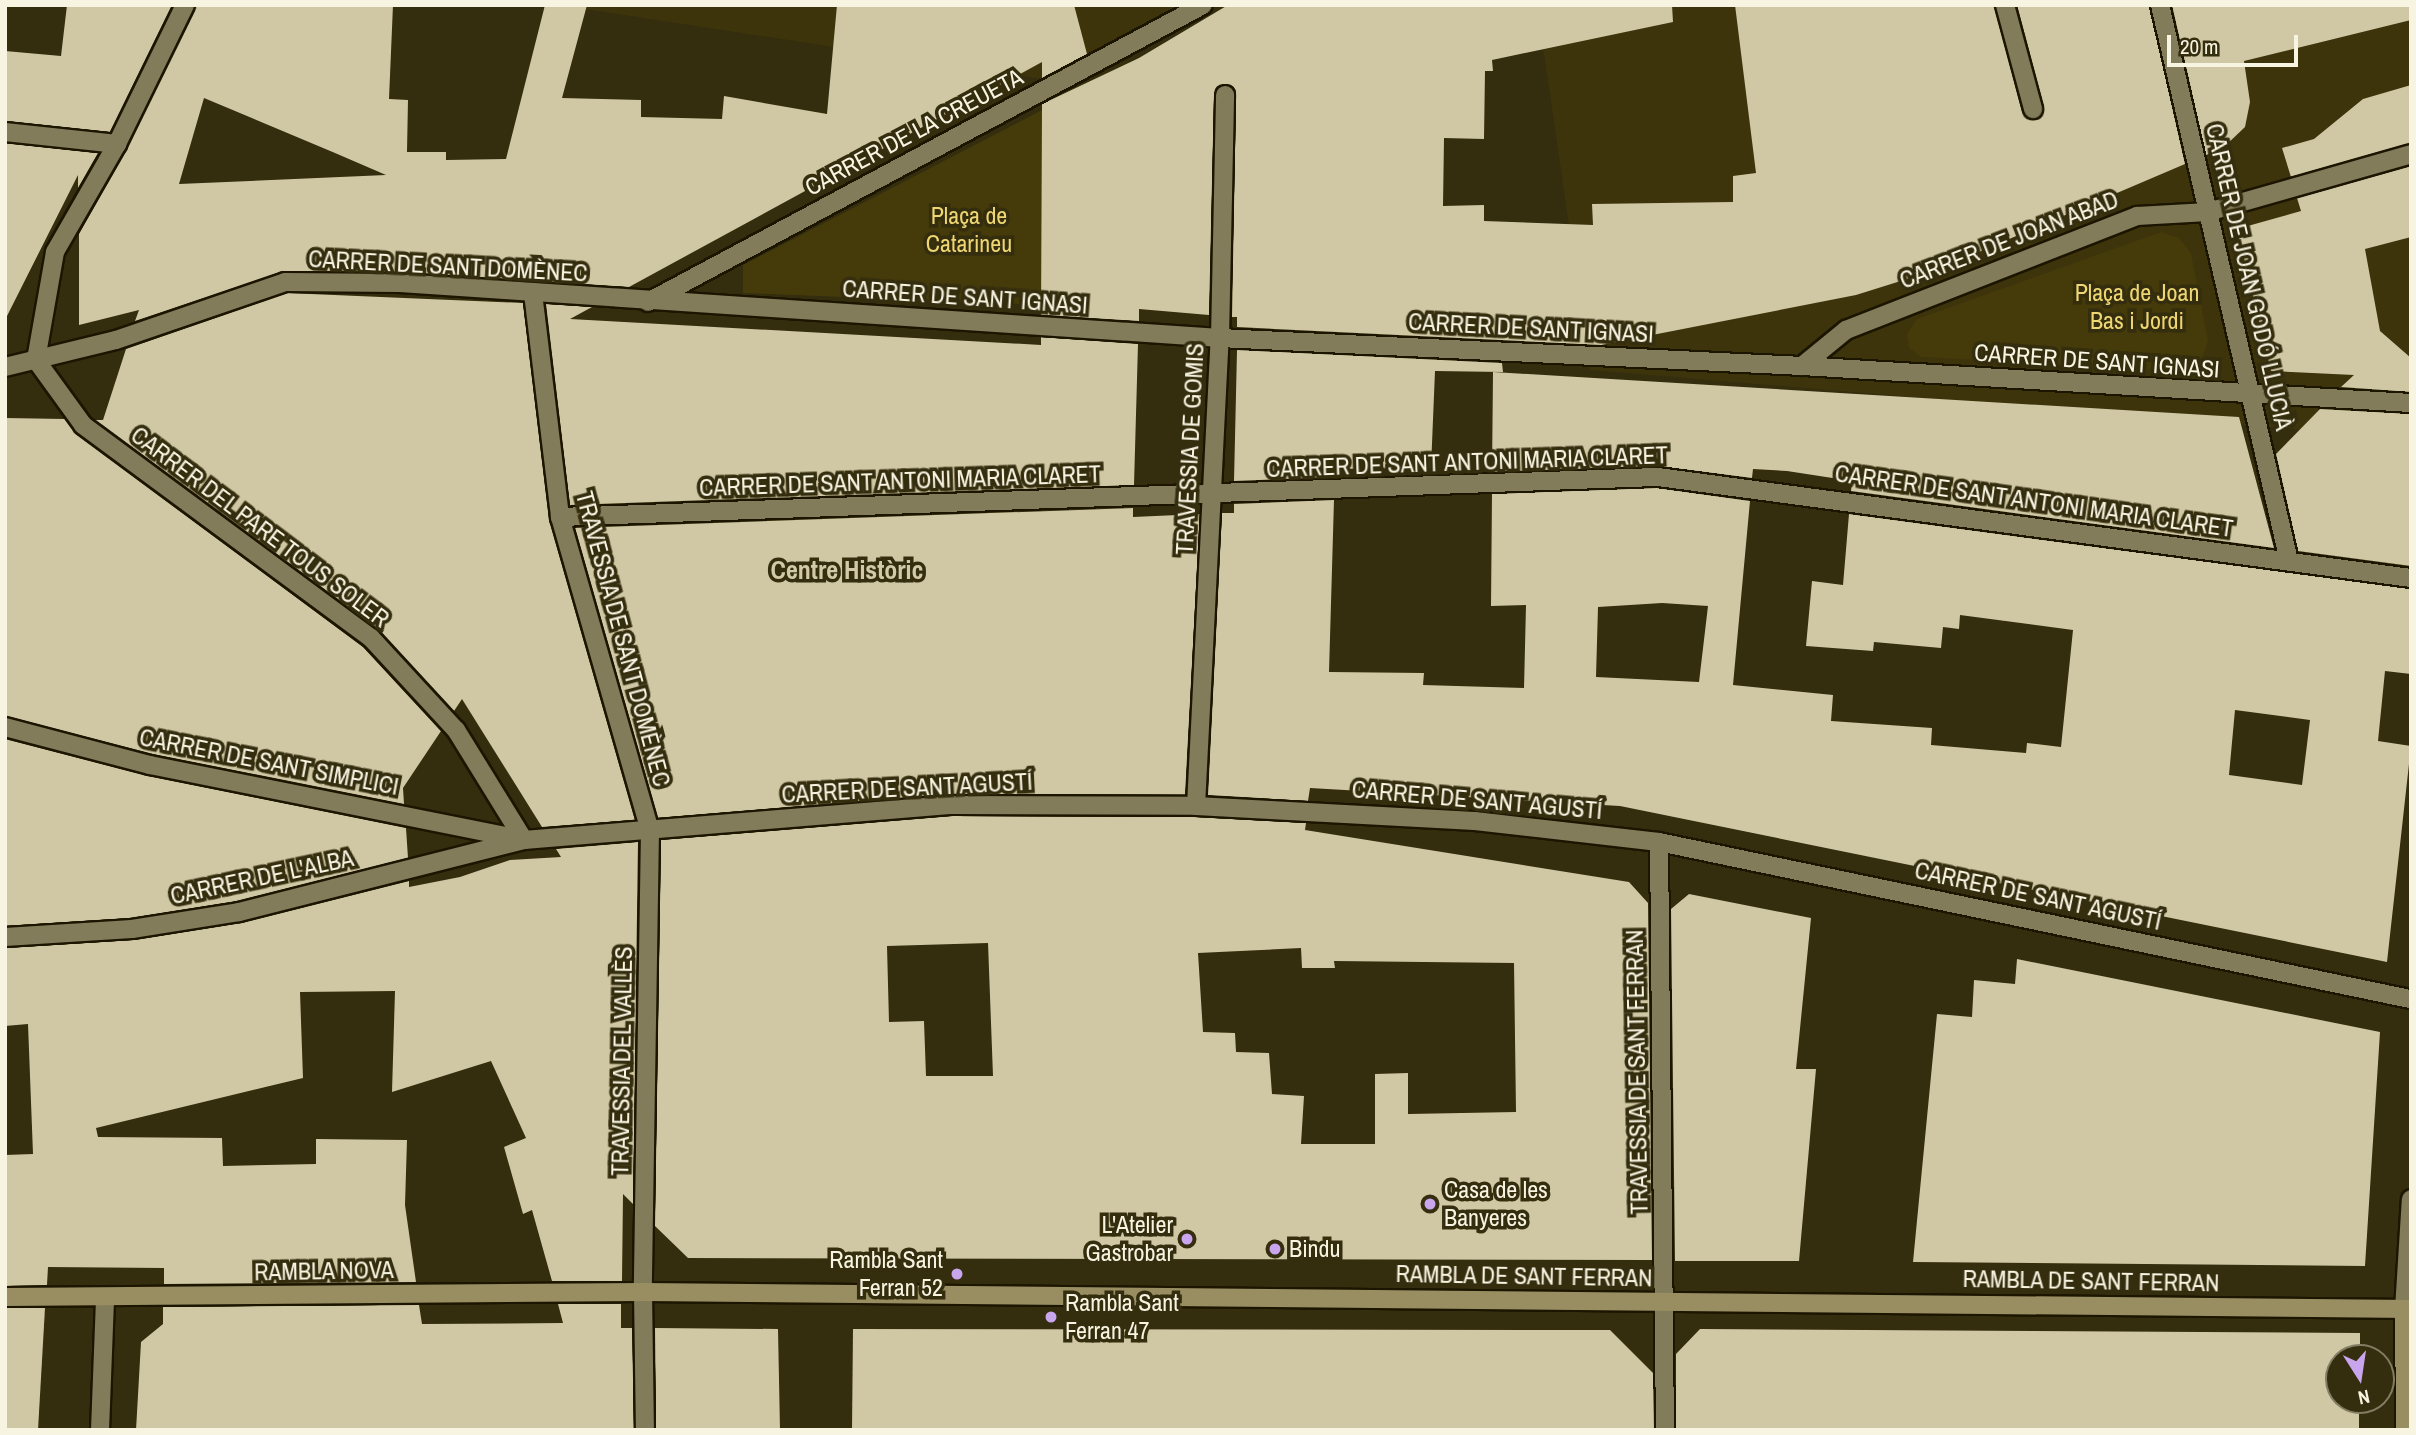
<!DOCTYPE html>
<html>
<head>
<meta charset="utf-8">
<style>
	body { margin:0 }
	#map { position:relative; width:2416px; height:1435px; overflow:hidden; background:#342d0e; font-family:"Archivo Narrow",sans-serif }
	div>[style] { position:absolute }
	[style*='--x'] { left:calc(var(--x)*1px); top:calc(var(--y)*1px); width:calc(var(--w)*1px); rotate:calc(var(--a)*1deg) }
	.built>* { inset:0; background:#3d340c }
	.green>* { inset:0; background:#443a0a }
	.building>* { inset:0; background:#d0c8a5 }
	.roads { filter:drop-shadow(2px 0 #1c1500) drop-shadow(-2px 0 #1c1500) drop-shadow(0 2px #1c1500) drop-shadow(0 -2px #1c1500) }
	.street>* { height:18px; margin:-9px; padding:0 9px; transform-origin:9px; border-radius:9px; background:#837c5b }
	.secondary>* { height:18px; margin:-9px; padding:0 9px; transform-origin:9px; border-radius:9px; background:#988e62 }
	.dots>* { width:19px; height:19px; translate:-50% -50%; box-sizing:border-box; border:4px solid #342d0e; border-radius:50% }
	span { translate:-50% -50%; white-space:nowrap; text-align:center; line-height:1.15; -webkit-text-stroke:7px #342d0e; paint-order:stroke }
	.street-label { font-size:24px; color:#f8f4e2 }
	.park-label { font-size:24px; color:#eed672 }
	.poi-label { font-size:24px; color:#f8f4e2 }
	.left { translate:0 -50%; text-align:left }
	.right { translate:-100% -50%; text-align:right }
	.neighbourhood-label { font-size:26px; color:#d2caa7; font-weight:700 }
	.frame { position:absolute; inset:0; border:7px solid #f8f4e2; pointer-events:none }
	.north { position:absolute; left:2325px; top:1344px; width:70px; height:70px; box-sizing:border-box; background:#342d0e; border:2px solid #827d63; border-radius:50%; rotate:168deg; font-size:19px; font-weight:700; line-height:28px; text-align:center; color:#f8f4e2 }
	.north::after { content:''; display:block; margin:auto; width:24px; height:32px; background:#c9a5ee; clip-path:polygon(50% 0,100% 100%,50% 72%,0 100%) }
	.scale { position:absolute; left:2167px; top:35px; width:131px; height:32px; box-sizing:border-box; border:4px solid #f8f4e2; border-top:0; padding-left:9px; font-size:21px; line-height:24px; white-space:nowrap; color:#f8f4e2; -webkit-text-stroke:5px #342d0e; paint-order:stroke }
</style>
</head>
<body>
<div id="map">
	<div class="built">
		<i style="clip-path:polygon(559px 5px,1218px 5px,1075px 84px)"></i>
		<i style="clip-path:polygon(1537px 5px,2411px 5px,2411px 439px,1590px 370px)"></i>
	</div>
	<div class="green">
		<i style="clip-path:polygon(1042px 110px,1041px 305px,743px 293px,743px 265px)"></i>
		<i style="clip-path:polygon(2161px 232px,2179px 238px,2191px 253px,2208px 341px,2203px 355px,2190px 368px,2176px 371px,1921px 357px,1909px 348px,1907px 334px,1917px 319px)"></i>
	</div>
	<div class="building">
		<i style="clip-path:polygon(67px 5px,172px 5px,110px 132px,5px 121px,5px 51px,61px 56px)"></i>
		<i style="clip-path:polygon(evenodd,196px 5px,393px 5px,389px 99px,408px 100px,407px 152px,446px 152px,446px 160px,506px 159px,545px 5px,587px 5px,562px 98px,641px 100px,641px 117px,722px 119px,724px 96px,827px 114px,837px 5px,1074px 5px,1087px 54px,1042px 78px,1042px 62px,629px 287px,400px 272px,285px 271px,135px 321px,139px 310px,79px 325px,79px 234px,127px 149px,196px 5px,204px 98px,335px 153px,386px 175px,179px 184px,204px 98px)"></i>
		<i style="clip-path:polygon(1228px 5px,1672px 5px,1673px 22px,1492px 60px,1493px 71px,1485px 71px,1484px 139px,1444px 138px,1443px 206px,1484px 205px,1484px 221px,1593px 225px,1592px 204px,1733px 202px,1733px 176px,1756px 173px,1735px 5px,1994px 5px,2022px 112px,2031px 120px,2041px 117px,2044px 107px,2017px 5px,2149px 5px,2185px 164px,1939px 269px,1856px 295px,1601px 345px,1237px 327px,1237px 317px,1232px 317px,1236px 95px,1225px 84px,1214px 95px,1209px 315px,1139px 309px,1139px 321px,1041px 315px,1042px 104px,1139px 58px)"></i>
		<i style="clip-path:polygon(2172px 5px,2411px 5px,2411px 20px,2244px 61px,2250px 102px,2245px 127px,2224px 147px,2206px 155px)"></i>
		<i style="clip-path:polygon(2411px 85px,2411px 143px,2291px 177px,2282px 148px,2314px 139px,2363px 99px)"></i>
		<i style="clip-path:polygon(5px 143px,98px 153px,78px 188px,78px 175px,5px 320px)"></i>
		<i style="clip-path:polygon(2411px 166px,2411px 237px,2365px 249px,2380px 331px,2411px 358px,2411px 392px,2341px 387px,2354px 375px,2271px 371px,2237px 229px,2301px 211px,2297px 198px)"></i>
		<i style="clip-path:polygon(287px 293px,523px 303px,549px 520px,635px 820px,542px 827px,462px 699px,454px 711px,378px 629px,95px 420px,103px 420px,126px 349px)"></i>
		<i style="clip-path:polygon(546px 304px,592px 307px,570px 319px,1041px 345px,1041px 337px,1138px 344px,1134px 485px,570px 505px)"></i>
		<i style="clip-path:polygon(1237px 350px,1502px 363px,1503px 372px,1435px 371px,1431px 468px,1335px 469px,1334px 477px,1234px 481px)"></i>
		<i style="clip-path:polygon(1493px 372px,2239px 417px,2274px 548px,1851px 491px,1852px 481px,1787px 471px,1753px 469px,1752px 478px,1658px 466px,1492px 472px)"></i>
		<i style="clip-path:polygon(2320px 409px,2411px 414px,2411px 566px,2298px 551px,2276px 454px)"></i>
		<i style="clip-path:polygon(5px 418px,65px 419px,76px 434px,363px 647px,441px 731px,403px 788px,404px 804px,153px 754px,5px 716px)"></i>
		<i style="clip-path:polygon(evenodd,1657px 488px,1750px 501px,1733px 685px,1833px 695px,1831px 721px,1932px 728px,1931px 745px,2026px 753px,2027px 743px,2061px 747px,2073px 630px,1960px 615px,1959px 629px,1943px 627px,1941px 648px,1874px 642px,1873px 651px,1806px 646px,1812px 581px,1843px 585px,1849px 514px,2411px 589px,2411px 674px,2385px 671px,2378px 741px,2411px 746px,2387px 962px,1620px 806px,1310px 788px,1308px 801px,1208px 795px,1222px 513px,1234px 513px,1234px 504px,1334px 500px,1329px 672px,1424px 673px,1423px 685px,1524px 688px,1526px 605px,1491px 606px,1492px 494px,1657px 488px,1662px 603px,1708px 606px,1699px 682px,1596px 677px,1598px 607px,1662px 603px,1657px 488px,2235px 710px,2310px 720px,2302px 785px,2229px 775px,2235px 710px)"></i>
		<i style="clip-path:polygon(1133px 508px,1133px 517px,1200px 514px,1185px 795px,952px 794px,658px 818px,575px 528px)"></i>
		<i style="clip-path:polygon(5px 739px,148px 776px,406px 828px,408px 858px,237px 901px,131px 918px,5px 926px)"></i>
		<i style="clip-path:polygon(evenodd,953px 816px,1196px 817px,1306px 823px,1305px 830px,1629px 882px,1648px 903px,1652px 1260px,688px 1258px,655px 1226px,661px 840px,953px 816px,988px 943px,993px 1076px,926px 1076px,924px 1021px,889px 1022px,887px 946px,988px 943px,953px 816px,1301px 948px,1302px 968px,1335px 968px,1334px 961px,1514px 963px,1516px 1112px,1408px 1114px,1408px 1073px,1375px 1074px,1375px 1144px,1301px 1144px,1304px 1096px,1272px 1094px,1269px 1053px,1236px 1052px,1235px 1033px,1203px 1032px,1198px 953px,1301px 948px)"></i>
		<i style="clip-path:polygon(638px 842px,633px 1204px,623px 1194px,622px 1281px,552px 1281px,532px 1210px,523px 1214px,504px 1147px,526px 1138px,491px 1061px,392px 1092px,395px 991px,300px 992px,303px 1078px,96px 1128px,98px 1137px,222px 1138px,223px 1166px,316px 1164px,316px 1139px,407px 1140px,405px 1205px,416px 1282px,164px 1284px,164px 1268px,48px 1267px,47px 1285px,5px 1286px,5px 1155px,33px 1154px,28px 1024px,5px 1026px,5px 948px,134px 940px,241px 923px,409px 881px,409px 887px,460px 877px,510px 860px,561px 857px,556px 849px)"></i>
		<i style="clip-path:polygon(1689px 894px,1811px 918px,1796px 1069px,1816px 1069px,1799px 1261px,1675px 1261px,1671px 909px)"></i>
		<i style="clip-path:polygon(2017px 959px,2380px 1032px,2365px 1266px,1913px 1262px,1937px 1014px,1972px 1017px,1974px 980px,2015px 984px)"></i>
		<i style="clip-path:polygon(558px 1304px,621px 1304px,621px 1328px,632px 1328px,634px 1430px,136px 1430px,141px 1342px,163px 1324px,163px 1307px,419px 1305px,422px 1324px,563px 1323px)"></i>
		<i style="clip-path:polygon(5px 1308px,45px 1308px,38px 1430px,5px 1430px)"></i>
		<i style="clip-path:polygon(655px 1328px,778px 1329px,780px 1430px,656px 1430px)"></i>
		<i style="clip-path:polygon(853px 1329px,1610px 1330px,1653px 1373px,1654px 1430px,852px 1430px)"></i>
		<i style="clip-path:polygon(1700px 1329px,2360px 1333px,2360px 1358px,2339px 1358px,2339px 1400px,2359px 1400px,2359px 1430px,1676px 1430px,1676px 1354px)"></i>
	</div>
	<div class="roads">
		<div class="street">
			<i style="--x:185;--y:5;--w:155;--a:116.1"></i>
			<i style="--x:117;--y:144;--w:125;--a:119.9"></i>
			<i style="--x:55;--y:252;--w:110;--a:100"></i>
			<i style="--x:36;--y:360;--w:80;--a:54.1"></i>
			<i style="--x:83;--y:425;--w:358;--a:36.5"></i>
			<i style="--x:371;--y:638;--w:125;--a:47.3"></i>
			<i style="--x:456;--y:730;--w:129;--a:58.3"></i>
			<i style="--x:2005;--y:5;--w:108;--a:74.9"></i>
			<i style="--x:2160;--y:5;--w:571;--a:76.94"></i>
			<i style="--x:5;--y:132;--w:113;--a:6.1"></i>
			<i style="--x:533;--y:293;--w:226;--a:83.1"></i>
			<i style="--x:560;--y:517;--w:326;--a:74"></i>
			<i style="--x:650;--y:830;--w:462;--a:90.9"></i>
			<i style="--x:643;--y:1292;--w:138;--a:89.2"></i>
			<i style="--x:648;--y:302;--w:629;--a:-28.15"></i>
			<i style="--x:1802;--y:366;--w:57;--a:-39.3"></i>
			<i style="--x:1846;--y:330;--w:313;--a:-21.4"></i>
			<i style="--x:2137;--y:216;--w:71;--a:-3.2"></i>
			<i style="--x:2208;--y:212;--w:211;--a:-15.9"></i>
			<i style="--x:5;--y:367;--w:114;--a:-13.7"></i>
			<i style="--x:116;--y:340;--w:179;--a:-18.9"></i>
			<i style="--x:285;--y:282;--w:115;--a:0.5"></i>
			<i style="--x:400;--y:283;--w:822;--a:3.84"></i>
			<i style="--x:1220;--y:338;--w:583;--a:2.75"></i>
			<i style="--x:1802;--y:366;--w:610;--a:3.48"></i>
			<i style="--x:560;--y:517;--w:1099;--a:-2.09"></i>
			<i style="--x:1658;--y:477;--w:760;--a:7.64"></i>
			<i style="--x:5;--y:727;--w:150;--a:14.7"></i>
			<i style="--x:150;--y:765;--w:378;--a:11.3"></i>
			<i style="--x:1196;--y:806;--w:469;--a:-87.1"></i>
			<i style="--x:1220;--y:338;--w:243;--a:-88.8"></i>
			<i style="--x:1659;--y:842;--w:588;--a:89.42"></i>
			<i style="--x:5;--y:937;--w:127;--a:-3.6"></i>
			<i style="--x:132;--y:929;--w:108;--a:-9"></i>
			<i style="--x:239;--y:912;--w:294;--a:-14.2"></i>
			<i style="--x:524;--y:840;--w:430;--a:-4.7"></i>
			<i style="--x:953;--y:805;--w:243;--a:0.2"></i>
			<i style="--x:1196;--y:806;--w:279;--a:3.1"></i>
			<i style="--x:1475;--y:821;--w:185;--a:6.5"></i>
			<i style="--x:1659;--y:842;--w:767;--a:11.81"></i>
			<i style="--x:2404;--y:1309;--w:110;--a:-86.4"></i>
			<i style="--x:100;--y:1430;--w:132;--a:-87.8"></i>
		</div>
		<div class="secondary">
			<i style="--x:5;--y:1297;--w:638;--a:-0.45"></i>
			<i style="--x:643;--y:1292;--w:1768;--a:0.55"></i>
			<i style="--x:2404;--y:1309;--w:121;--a:89.5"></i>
		</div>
	</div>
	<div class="dots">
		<i style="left:1430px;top:1204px;background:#c9a5ee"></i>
		<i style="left:1187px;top:1239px;background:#c9a5ee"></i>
		<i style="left:1275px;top:1249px;background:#c9a5ee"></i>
		<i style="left:957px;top:1274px;background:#c9a5ee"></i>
		<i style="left:1051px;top:1317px;background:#c9a5ee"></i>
	</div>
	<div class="street-label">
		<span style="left:914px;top:132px;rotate:-28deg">CARRER DE LA CREUETA</span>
		<span style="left:2009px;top:240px;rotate:-21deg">CARRER DE JOAN ABAD</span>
		<span style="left:448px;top:266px;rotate:3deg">CARRER DE SANT DOMÈNEC</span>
		<span style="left:2249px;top:277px;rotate:77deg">CARRER DE JOAN GODÓ LLUCIÀ</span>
		<span style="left:965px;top:297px;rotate:4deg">CARRER DE SANT IGNASI</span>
		<span style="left:1531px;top:328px;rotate:3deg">CARRER DE SANT IGNASI</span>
		<span style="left:2097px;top:361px;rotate:4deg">CARRER DE SANT IGNASI</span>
		<span style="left:1190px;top:449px;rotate:-87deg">TRAVESSIA DE GOMIS</span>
		<span style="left:1467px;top:462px;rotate:-2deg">CARRER DE SANT ANTONI MARIA CLARET</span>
		<span style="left:900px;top:481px;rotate:-2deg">CARRER DE SANT ANTONI MARIA CLARET</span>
		<span style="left:2034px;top:501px;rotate:8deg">CARRER DE SANT ANTONI MARIA CLARET</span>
		<span style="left:260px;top:527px;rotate:37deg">CARRER DEL PARE TOUS SOLER</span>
		<span style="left:623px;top:639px;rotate:75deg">TRAVESSIA DE SANT DOMÈNEC</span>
		<span style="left:269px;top:762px;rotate:11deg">CARRER DE SANT SIMPLICI</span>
		<span style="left:907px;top:788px;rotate:-3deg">CARRER DE SANT AGUSTÍ</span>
		<span style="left:1477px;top:800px;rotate:5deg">CARRER DE SANT AGUSTÍ</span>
		<span style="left:262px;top:877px;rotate:-12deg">CARRER DE L'ALBA</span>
		<span style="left:2038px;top:896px;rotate:12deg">CARRER DE SANT AGUSTÍ</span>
		<span style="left:622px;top:1061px;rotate:-89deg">TRAVESSIA DEL VALLÈS</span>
		<span style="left:1637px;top:1072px;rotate:-91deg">TRAVESSIA DE SANT FERRAN</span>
		<span style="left:324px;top:1271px;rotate:-1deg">RAMBLA NOVA</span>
		<span style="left:1524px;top:1276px;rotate:1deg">RAMBLA DE SANT FERRAN</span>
		<span style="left:2091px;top:1281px;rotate:1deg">RAMBLA DE SANT FERRAN</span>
	</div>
	<div class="park-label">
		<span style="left:969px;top:230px">Plaça de<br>Catarineu</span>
		<span style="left:2137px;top:307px">Plaça de Joan<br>Bas i Jordi</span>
	</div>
	<div class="poi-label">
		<span class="left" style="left:1444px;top:1204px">Casa de les<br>Banyeres</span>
		<span class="right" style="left:1173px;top:1239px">L'Atelier<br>Gastrobar</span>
		<span class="left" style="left:1289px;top:1249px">Bindu</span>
		<span class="right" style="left:943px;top:1274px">Rambla Sant<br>Ferran 52</span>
		<span class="left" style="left:1065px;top:1317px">Rambla Sant<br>Ferran 47</span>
	</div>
	<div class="neighbourhood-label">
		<span style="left:847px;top:570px">Centre Històric</span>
	</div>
	<div class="frame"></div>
	<div class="north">N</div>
	<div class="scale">20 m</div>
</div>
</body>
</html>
